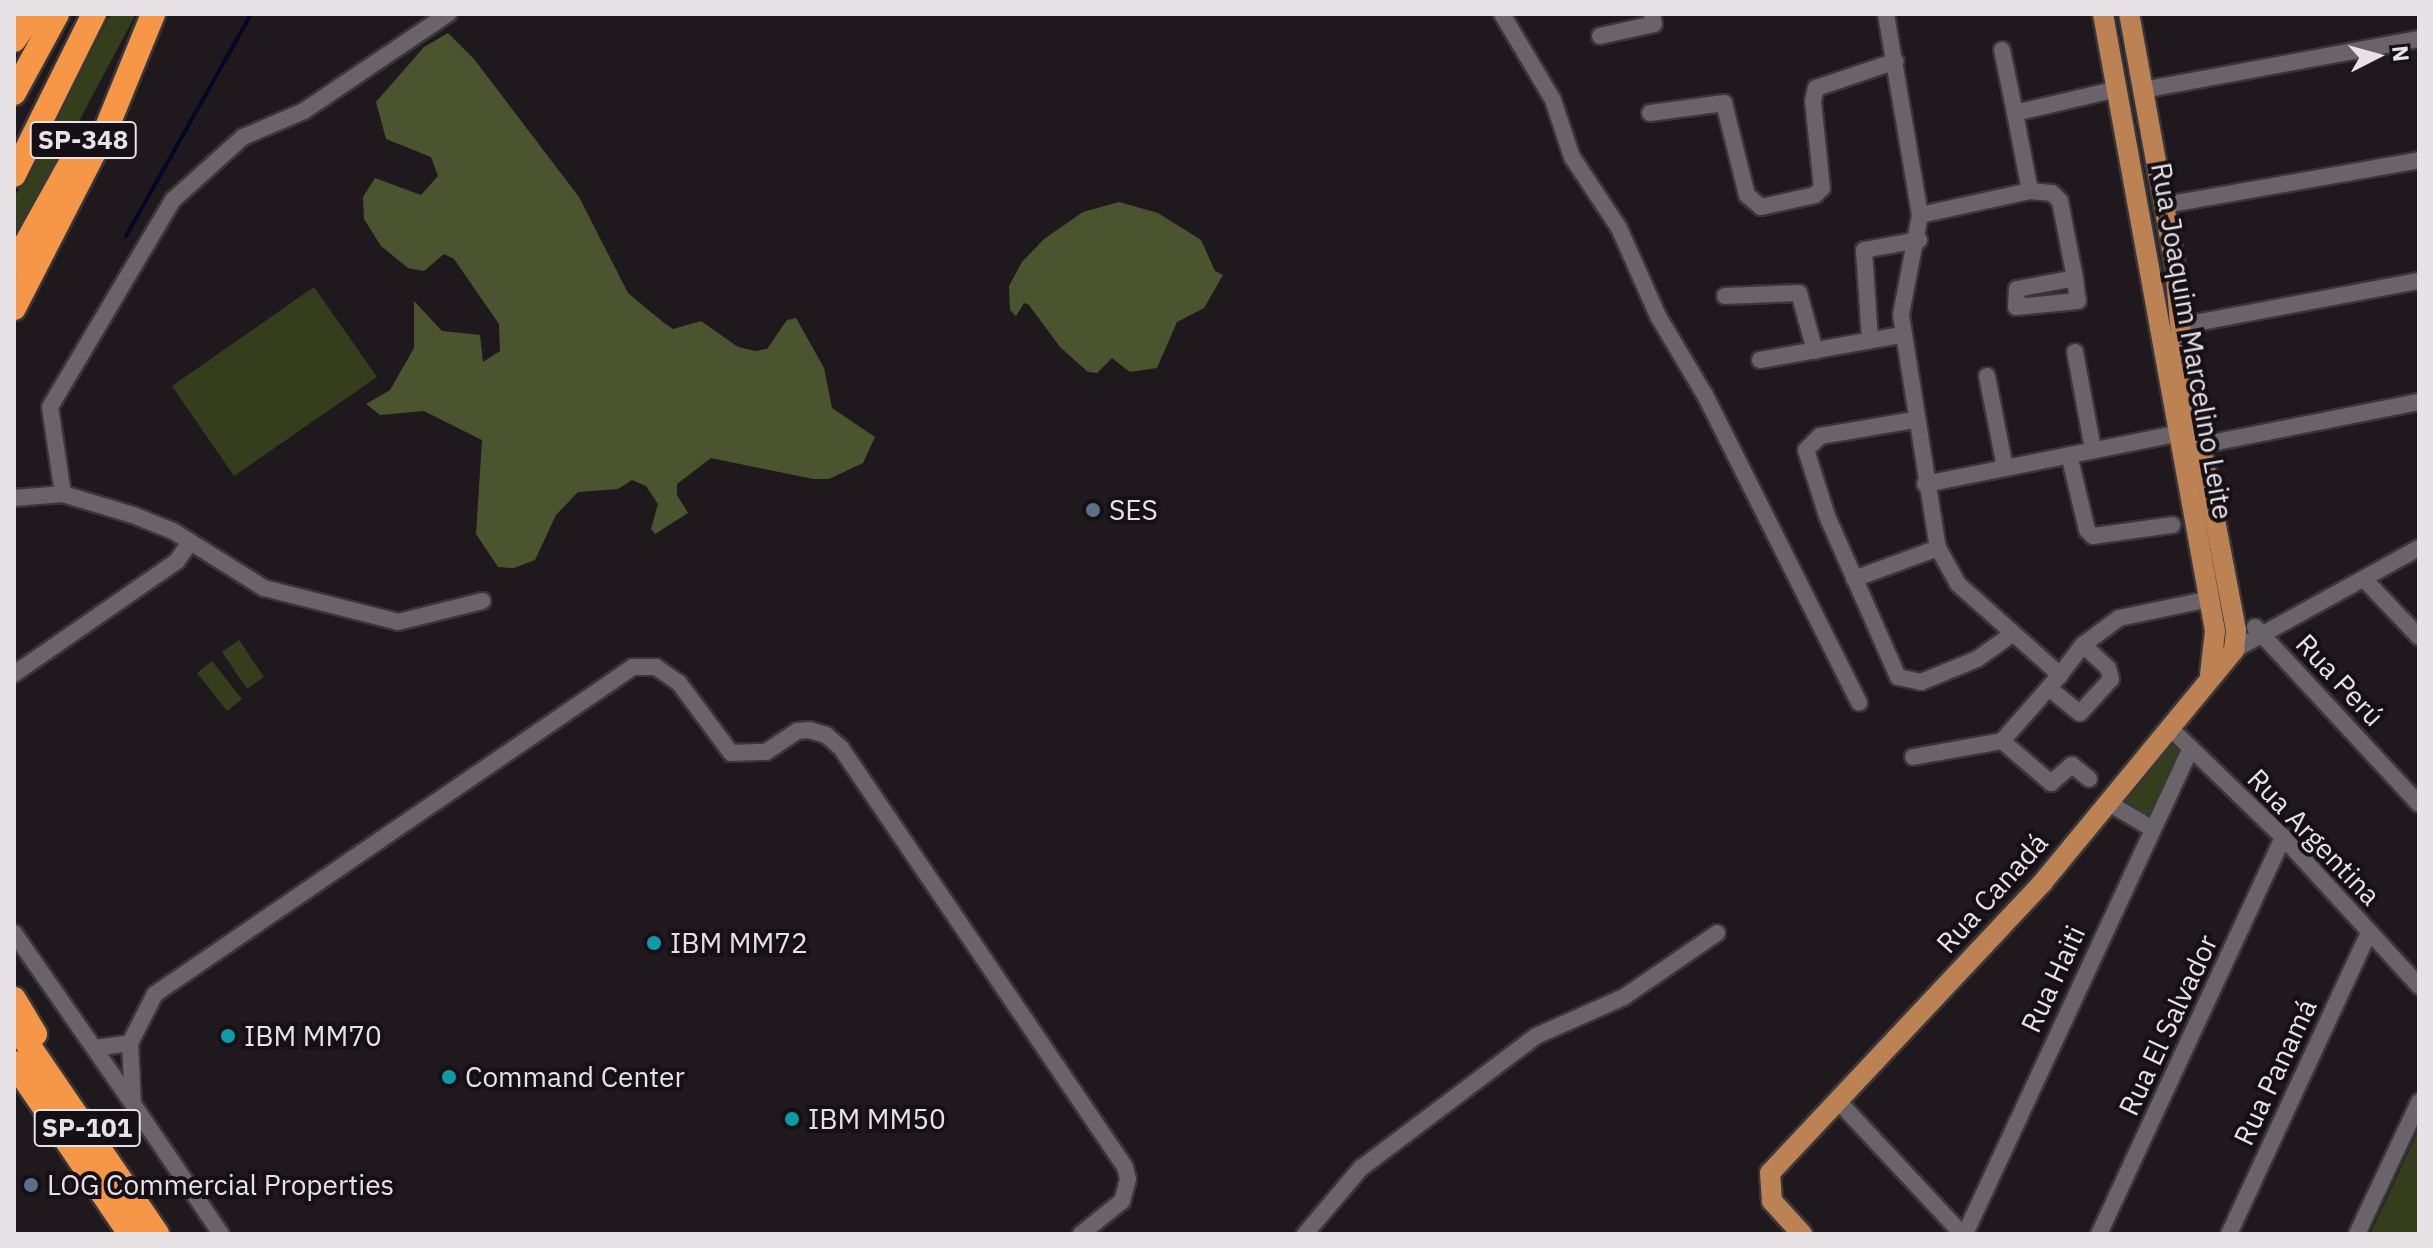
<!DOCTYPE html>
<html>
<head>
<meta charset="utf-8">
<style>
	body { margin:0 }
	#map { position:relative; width:2433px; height:1248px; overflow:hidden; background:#1f191e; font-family:"IBM Plex Sans",sans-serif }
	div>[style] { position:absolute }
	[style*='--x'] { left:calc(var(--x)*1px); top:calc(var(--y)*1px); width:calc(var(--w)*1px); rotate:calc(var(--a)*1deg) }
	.green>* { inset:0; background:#343d1c }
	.forest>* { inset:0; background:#4a552f }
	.stream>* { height:4px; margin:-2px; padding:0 2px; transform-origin:2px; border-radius:2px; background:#010823 }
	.roads { filter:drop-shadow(2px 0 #393639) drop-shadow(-2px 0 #393639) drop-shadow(0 2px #393639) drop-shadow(0 -2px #393639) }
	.minor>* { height:16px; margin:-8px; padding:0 8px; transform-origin:8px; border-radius:8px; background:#6a636a }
	.major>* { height:20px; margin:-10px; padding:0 10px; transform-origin:10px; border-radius:10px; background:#bd8254 }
	.highway>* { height:24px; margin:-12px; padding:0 12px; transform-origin:12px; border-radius:12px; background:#f59746 }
	.dots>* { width:22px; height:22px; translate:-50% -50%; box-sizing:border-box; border:4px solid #151015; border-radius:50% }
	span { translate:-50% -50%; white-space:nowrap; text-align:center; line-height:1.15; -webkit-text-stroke:8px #151015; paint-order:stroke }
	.shield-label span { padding:2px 6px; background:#151015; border:2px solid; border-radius:6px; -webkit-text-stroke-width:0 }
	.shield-label { font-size:26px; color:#e6e2e6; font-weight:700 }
	.street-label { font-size:28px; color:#e6e2e6 }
	.poi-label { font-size:28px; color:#e6e2e6 }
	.left { translate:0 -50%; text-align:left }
	.frame { position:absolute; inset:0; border:16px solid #e6e2e6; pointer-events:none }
	.north { position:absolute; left:2337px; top:16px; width:80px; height:80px; -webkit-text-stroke:6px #151015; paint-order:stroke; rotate:84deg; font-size:22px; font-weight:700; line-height:32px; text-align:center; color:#e6e2e6 }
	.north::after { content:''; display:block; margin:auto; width:28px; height:36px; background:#e6e2e6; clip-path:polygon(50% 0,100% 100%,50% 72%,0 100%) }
</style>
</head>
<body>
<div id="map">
	<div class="green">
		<i style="clip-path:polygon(111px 14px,136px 14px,14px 243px,14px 198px)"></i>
		<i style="clip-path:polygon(314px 287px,377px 377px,234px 476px,172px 386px)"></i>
		<i style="clip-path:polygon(239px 640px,264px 677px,247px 689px,222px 652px)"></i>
		<i style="clip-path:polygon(212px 661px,242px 699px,227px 711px,197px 673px)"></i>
		<i style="clip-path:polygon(2169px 735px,2181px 745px,2149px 818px,2118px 800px)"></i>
		<i style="clip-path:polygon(2419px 1129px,2419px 1234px,2370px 1234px)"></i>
	</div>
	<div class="forest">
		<i style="clip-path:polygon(448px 33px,474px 59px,579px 197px,628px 293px,664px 323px,673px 329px,701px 321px,738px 347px,755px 351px,767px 349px,787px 320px,796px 318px,824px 368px,832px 408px,875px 437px,863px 463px,829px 479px,813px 479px,711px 458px,677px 484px,677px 495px,688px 513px,655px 534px,651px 529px,658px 504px,646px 486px,632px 480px,618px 489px,578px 492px,556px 515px,535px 560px,514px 568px,498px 567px,476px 534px,482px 440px,424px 411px,380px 415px,366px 404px,390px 390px,414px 348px,414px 301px,442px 331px,480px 335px,483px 362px,500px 351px,499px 324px,454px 259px,444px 254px,424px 271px,408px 268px,381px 246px,364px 219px,363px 197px,375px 178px,421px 195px,438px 176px,431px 157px,386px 139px,376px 102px,424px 47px)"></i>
		<i style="clip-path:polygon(1119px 202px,1158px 213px,1201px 240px,1215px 271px,1223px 275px,1204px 308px,1177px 322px,1157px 368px,1130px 372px,1112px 358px,1097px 373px,1088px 372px,1060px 347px,1029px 305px,1024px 303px,1016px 316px,1010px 310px,1009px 286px,1022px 262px,1044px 239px,1083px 212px)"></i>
	</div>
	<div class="stream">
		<i style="--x:126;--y:236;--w:255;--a:-60.6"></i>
	</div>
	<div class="roads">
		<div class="minor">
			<i style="--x:1502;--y:14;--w:100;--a:59.3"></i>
			<i style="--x:1553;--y:100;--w:60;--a:71.6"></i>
			<i style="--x:1572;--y:157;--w:85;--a:56.5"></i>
			<i style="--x:1619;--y:228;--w:96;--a:66.1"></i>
			<i style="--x:1658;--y:316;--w:92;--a:59.3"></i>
			<i style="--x:1705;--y:395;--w:344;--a:63.4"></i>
			<i style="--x:1886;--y:14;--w:204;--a:80.4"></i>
			<i style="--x:1920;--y:215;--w:102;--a:100.8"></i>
			<i style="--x:1901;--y:315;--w:236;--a:81"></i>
			<i style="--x:1938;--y:548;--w:41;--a:60.9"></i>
			<i style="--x:1958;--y:584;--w:137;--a:41.7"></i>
			<i style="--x:2060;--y:675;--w:38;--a:-53"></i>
			<i style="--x:2083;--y:645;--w:45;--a:-36.9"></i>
			<i style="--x:2119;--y:618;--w:93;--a:-11.8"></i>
			<i style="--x:1600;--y:36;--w:55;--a:-12.5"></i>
			<i style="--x:1654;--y:24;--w:10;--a:-101"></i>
			<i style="--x:2002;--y:50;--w:64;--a:78.3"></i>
			<i style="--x:2143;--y:90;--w:281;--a:-10.5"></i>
			<i style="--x:1650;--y:113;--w:75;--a:-7.7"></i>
			<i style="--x:1724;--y:103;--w:95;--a:76"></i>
			<i style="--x:1747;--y:195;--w:18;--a:41"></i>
			<i style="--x:1761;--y:207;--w:55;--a:-12.5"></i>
			<i style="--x:1815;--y:195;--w:10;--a:-45"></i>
			<i style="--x:1822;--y:188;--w:87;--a:-95.9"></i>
			<i style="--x:1813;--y:101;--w:13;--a:-77"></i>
			<i style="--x:1816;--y:88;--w:84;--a:-18.6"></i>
			<i style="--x:2030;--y:191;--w:22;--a:5"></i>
			<i style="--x:2052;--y:193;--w:11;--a:45"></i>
			<i style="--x:2060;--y:201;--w:78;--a:79"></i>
			<i style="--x:2075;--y:278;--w:23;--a:83"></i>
			<i style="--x:2078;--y:301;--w:62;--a:174.5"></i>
			<i style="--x:2016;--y:307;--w:18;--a:-87"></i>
			<i style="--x:2017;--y:289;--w:59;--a:-10.7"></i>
			<i style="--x:2165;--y:205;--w:258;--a:-10"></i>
			<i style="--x:1920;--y:215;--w:113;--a:-12.3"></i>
			<i style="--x:2030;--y:191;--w:79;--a:-100.9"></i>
			<i style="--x:2015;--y:113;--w:105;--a:-13.2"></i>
			<i style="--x:1725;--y:296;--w:74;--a:-2.3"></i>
			<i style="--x:1799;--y:293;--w:60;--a:74.6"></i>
			<i style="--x:2180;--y:326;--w:243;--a:-10.7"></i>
			<i style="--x:1870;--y:340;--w:90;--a:-93.8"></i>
			<i style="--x:1864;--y:250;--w:56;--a:-10.3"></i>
			<i style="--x:2075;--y:352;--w:99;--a:79.5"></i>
			<i style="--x:1760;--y:360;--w:144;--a:-10"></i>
			<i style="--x:1987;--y:376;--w:94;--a:78.9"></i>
			<i style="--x:1914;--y:420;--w:95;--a:170.3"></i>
			<i style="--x:1820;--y:436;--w:20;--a:135"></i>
			<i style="--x:1806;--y:450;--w:69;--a:72.3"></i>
			<i style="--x:1827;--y:516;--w:176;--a:66.2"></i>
			<i style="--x:1898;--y:677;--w:24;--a:12"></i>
			<i style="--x:1921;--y:682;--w:61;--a:-22.3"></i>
			<i style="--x:1977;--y:659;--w:42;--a:-35.2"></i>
			<i style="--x:2201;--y:445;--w:222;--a:-11.2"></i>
			<i style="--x:2069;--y:455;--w:77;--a:76.5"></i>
			<i style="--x:2087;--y:530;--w:8;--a:45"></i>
			<i style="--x:2093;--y:536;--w:80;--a:-7.9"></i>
			<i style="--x:1925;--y:484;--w:261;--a:-11.3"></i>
			<i style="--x:63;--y:494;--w:88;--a:-98.5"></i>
			<i style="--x:50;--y:407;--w:241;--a:-59.3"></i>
			<i style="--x:173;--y:200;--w:94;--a:-42"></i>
			<i style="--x:243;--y:137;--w:66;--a:-23.1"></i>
			<i style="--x:304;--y:111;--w:174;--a:-34"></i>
			<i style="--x:14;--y:498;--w:49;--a:-4.7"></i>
			<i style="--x:63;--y:494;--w:73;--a:16.7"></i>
			<i style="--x:133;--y:515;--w:43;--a:21.8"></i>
			<i style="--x:173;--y:531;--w:107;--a:32.1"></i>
			<i style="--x:264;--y:588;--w:138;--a:14.2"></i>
			<i style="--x:398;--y:622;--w:87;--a:-14"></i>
			<i style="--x:1854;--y:579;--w:90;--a:-20.3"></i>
			<i style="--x:2364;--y:579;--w:80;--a:46.5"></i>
			<i style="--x:2255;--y:627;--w:241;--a:47.2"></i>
			<i style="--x:2234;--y:650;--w:211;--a:-28.9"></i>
			<i style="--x:14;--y:674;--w:198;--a:-34.7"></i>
			<i style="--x:177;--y:561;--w:23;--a:-56"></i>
			<i style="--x:2050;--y:689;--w:38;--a:39"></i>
			<i style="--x:2080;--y:713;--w:46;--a:-47.6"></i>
			<i style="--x:2111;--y:679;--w:11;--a:-105"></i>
			<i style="--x:2108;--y:668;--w:34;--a:-137"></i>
			<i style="--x:2169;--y:727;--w:158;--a:44"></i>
			<i style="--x:2283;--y:837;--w:202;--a:47.6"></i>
			<i style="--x:2002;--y:741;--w:65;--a:40.6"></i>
			<i style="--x:2051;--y:783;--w:28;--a:-41"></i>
			<i style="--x:2072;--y:765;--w:22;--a:39"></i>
			<i style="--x:1913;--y:757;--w:90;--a:-10.2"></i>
			<i style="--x:2002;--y:741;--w:88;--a:-48.7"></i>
			<i style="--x:2107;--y:802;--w:51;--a:30.6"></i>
			<i style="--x:14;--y:933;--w:207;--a:55.2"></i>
			<i style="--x:95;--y:1048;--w:35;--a:-8"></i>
			<i style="--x:1839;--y:1102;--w:180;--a:47"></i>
			<i style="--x:221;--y:1234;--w:157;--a:-124.1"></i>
			<i style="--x:133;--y:1104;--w:61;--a:-92.8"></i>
			<i style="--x:130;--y:1043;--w:55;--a:-63"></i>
			<i style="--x:155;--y:994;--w:579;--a:-34.38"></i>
			<i style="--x:633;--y:667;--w:23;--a:0"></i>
			<i style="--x:656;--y:667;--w:28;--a:35"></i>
			<i style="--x:679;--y:683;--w:87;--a:53.4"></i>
			<i style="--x:731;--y:753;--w:35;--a:-2"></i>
			<i style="--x:766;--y:752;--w:37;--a:-34"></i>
			<i style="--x:797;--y:731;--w:12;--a:-5"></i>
			<i style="--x:809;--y:730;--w:18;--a:16"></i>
			<i style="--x:826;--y:735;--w:20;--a:41"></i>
			<i style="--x:841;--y:748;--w:506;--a:55.87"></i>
			<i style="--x:1125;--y:1167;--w:12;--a:76"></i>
			<i style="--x:1128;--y:1179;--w:23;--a:105"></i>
			<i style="--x:1122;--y:1201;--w:53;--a:141.2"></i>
			<i style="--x:1305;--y:1234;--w:87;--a:-49.7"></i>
			<i style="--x:1361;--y:1168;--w:219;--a:-37"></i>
			<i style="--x:1536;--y:1036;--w:96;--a:-23.9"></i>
			<i style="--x:1624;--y:997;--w:113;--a:-34.5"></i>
			<i style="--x:1965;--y:1234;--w:536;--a:-65.06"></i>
			<i style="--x:2099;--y:1234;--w:438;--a:-65.1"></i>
			<i style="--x:2229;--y:1234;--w:333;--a:-65.1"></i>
			<i style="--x:2357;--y:1234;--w:146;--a:-64.8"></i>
		</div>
		<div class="major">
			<i style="--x:2103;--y:14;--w:627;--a:79.71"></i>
			<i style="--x:2215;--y:631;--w:44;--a:96.5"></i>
			<i style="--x:1802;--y:1234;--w:45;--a:-132.3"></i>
			<i style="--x:1772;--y:1201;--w:28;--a:-94"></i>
			<i style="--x:1770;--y:1173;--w:399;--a:-46.8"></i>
			<i style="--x:2043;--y:882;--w:301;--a:-50.5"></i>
			<i style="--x:2234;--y:650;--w:20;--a:-84"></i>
			<i style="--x:2236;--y:630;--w:288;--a:-100.8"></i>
			<i style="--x:2182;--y:347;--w:81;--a:-94.9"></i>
			<i style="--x:2175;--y:266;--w:256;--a:-100.3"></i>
		</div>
		<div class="highway">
			<i style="--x:14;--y:40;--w:32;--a:-55"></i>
			<i style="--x:14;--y:93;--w:90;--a:-61.4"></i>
			<i style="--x:14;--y:175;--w:180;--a:-63.6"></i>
			<i style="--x:14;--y:265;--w:134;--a:-60.9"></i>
			<i style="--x:14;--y:308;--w:203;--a:-62.8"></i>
			<i style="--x:107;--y:127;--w:122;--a:-67.8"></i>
			<i style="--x:14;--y:999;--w:41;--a:59"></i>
			<i style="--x:14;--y:1024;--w:254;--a:55.7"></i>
			<i style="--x:14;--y:1063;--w:207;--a:55.8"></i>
		</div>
	</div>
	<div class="dots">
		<i style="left:1093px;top:510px;background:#5c6f8a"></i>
		<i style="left:654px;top:943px;background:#0f9aa8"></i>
		<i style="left:228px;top:1036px;background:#0f9aa8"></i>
		<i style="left:449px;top:1077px;background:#0f9aa8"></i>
		<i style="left:792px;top:1119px;background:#0f9aa8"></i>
		<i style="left:31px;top:1185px;background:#5c6f8a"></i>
	</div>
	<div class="shield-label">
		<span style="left:83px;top:140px">SP-348</span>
		<span style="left:87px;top:1128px">SP-101</span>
	</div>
	<div class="street-label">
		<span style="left:2192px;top:341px;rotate:80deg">Rua Joaquim Marcelino Leite</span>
		<span style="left:2340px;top:680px;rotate:47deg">Rua Perú</span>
		<span style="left:2314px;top:837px;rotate:46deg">Rua Argentina</span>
		<span style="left:1992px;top:893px;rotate:-48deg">Rua Canadá</span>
		<span style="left:2053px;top:979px;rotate:-65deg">Rua Haiti</span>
		<span style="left:2168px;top:1025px;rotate:-65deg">Rua El Salvador</span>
		<span style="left:2275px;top:1072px;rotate:-65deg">Rua Panamá</span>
	</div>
	<div class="poi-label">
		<span class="left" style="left:1109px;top:510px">SES</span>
		<span class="left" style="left:670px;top:943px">IBM MM72</span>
		<span class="left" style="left:244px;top:1036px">IBM MM70</span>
		<span class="left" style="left:465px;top:1077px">Command Center</span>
		<span class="left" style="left:808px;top:1119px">IBM MM50</span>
		<span class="left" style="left:47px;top:1185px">LOG Commercial Properties</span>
	</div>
	<div class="frame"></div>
	<div class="north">N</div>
</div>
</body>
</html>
